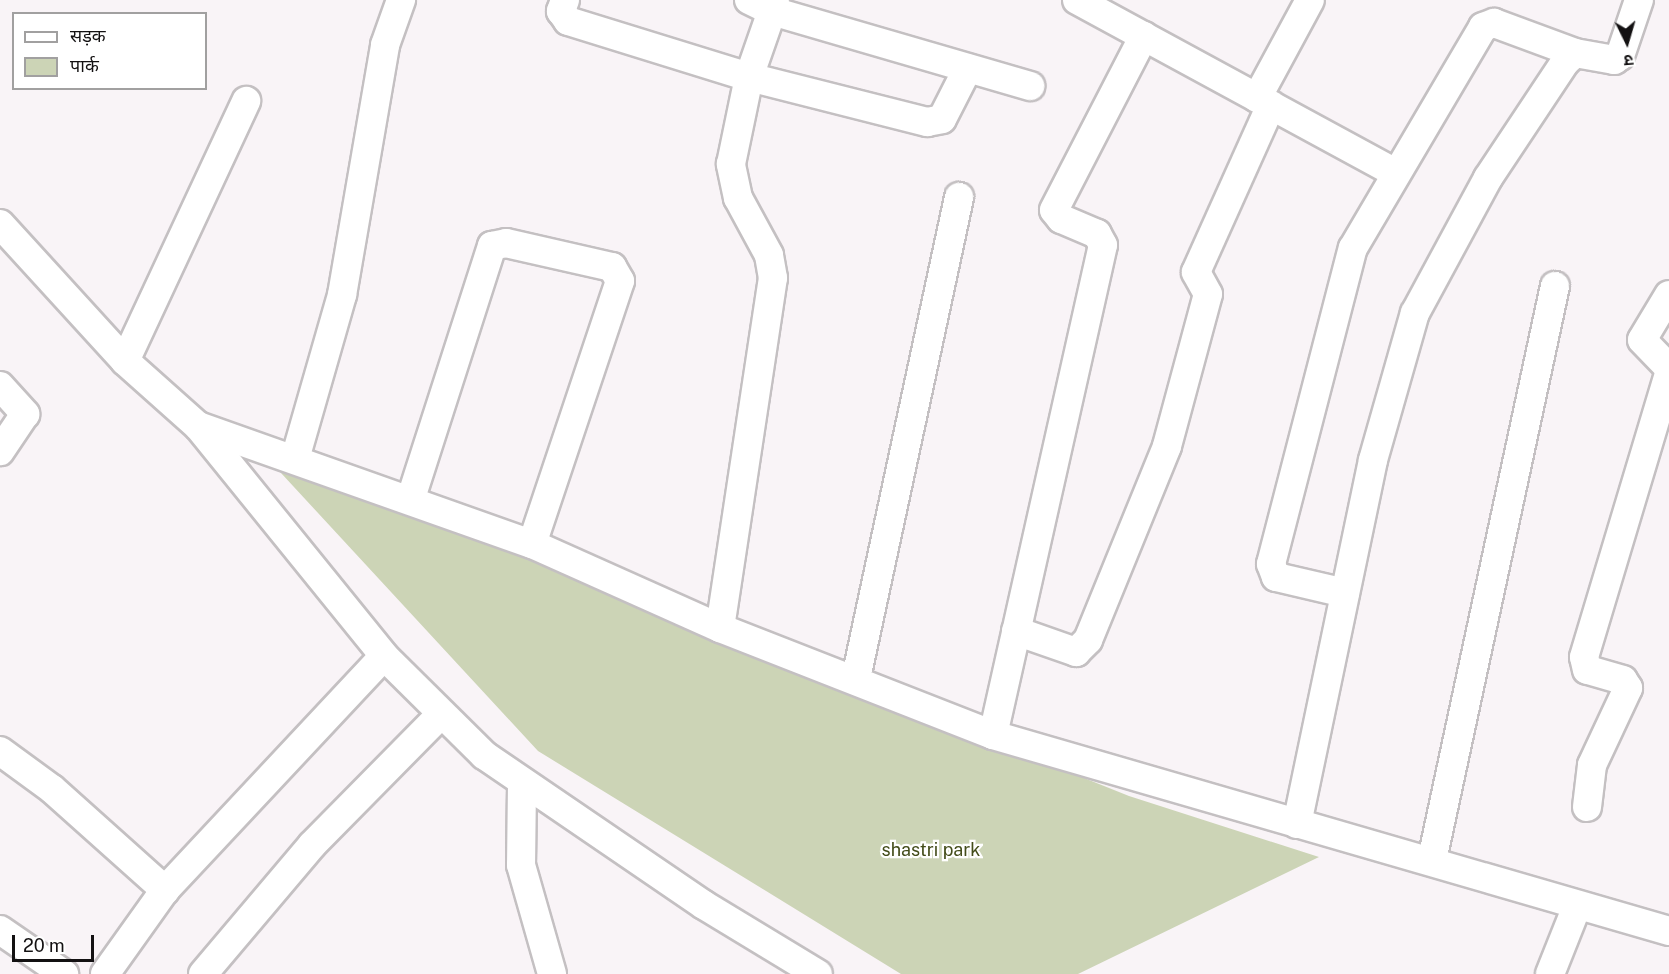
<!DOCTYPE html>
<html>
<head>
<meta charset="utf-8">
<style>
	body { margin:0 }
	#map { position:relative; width:1669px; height:974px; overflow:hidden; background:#f9f4f7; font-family:"Public Sans","Noto Sans Devanagari",sans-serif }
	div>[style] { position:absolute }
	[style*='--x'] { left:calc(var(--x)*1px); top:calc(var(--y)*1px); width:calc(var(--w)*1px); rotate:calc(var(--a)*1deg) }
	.green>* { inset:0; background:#ccd4b6 }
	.roads { filter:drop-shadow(2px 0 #c4c0c2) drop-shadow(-2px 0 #c4c0c2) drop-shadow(0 2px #c4c0c2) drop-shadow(0 -2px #c4c0c2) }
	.minor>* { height:28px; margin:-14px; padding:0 14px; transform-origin:14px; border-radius:14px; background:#fff }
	span { translate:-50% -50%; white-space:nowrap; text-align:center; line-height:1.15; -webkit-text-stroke:4.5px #fff; paint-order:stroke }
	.park-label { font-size:18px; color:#434c1a }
	.legend { position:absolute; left:12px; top:12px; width:195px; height:78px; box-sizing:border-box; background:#fff; border:2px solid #a1a0a0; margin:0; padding:8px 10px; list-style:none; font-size:18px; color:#131112 }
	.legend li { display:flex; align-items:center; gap:12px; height:30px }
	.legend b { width:30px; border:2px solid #a1a0a0 }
	.north { position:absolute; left:1597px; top:12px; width:60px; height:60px; -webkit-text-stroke:4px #fff; paint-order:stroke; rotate:175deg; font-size:16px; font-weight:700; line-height:24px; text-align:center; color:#131112 }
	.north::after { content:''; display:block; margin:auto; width:21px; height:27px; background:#131112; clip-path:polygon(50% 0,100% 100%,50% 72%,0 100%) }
	.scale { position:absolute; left:12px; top:935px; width:82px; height:27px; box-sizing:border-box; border:3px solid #131112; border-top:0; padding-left:8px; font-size:18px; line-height:21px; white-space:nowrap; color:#131112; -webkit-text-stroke:4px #fff; paint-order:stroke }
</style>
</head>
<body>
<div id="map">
	<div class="green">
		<i style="clip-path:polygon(257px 447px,1129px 796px,1319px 857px,1078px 974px,901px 974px,538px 751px)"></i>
	</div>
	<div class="roads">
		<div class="minor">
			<i style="--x:565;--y:0;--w:12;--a:110"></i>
			<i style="--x:561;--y:11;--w:12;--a:55"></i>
			<i style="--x:568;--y:21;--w:189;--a:17.2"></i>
			<i style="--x:749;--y:77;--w:184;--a:14.2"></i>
			<i style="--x:927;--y:122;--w:15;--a:-11"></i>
			<i style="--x:942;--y:119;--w:57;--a:-63"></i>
			<i style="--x:749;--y:0;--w:25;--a:26"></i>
			<i style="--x:772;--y:11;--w:11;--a:-75"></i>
			<i style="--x:1077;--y:0;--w:361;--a:28.5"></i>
			<i style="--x:1257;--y:98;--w:111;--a:-61.6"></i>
			<i style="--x:0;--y:224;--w:185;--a:47.6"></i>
			<i style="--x:125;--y:361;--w:98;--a:41.7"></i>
			<i style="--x:198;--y:426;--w:354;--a:19.5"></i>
			<i style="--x:532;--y:544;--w:206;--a:24.1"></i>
			<i style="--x:720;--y:628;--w:293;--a:21.4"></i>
			<i style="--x:993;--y:735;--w:704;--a:16.17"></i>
			<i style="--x:1669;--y:295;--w:52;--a:121"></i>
			<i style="--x:1642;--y:340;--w:39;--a:46"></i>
			<i style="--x:125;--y:361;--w:287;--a:-65"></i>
			<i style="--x:0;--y:386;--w:38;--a:48"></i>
			<i style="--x:25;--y:414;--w:45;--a:124"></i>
			<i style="--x:198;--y:426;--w:296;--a:51"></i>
			<i style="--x:384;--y:656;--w:141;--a:44.7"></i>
			<i style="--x:484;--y:755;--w:266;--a:34.3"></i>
			<i style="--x:704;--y:905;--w:133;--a:31.2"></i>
			<i style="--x:295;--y:459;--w:171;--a:-74"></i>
			<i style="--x:342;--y:295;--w:254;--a:-80.2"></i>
			<i style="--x:385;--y:45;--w:48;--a:-70.4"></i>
			<i style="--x:411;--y:498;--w:265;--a:-72.2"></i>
			<i style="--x:492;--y:246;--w:14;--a:-12"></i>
			<i style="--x:506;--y:243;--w:109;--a:12.8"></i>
			<i style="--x:612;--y:267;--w:16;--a:60"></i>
			<i style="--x:620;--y:281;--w:277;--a:108.5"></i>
			<i style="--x:1345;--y:593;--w:71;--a:-166.9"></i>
			<i style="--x:1276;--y:577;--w:14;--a:-111"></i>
			<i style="--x:1271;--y:564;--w:326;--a:-75.5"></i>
			<i style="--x:1353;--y:248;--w:256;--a:-59.5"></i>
			<i style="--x:1483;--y:27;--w:12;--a:-20"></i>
			<i style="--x:1494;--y:23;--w:86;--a:20.3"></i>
			<i style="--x:720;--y:628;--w:354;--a:-81.4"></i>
			<i style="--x:773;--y:278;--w:23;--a:-100"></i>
			<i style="--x:769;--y:255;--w:65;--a:-118.5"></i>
			<i style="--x:738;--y:198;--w:35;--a:-102"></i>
			<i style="--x:731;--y:164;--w:89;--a:-78.3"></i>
			<i style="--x:749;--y:77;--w:70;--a:-70.8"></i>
			<i style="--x:772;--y:11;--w:269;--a:16.2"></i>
			<i style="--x:1016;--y:631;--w:64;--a:19.3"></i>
			<i style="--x:1076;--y:652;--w:17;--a:-45"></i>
			<i style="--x:1088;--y:640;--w:209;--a:-67.8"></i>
			<i style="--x:1167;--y:446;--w:157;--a:-74.9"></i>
			<i style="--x:1208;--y:294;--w:25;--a:-119"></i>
			<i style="--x:1196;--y:272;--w:183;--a:-65.8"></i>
			<i style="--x:856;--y:678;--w:492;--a:-77.9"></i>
			<i style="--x:993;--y:735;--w:502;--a:-77.35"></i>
			<i style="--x:1103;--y:245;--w:13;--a:-119"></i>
			<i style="--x:1097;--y:234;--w:39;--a:-157"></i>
			<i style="--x:1061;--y:219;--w:11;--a:-128"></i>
			<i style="--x:1054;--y:210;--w:196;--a:-62.7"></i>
			<i style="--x:0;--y:751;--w:64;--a:36.2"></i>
			<i style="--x:52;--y:789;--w:152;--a:41.8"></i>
			<i style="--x:522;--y:785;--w:80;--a:90.7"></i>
			<i style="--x:521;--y:865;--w:113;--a:74.1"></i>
			<i style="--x:1587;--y:807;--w:42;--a:-83.2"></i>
			<i style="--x:1592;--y:765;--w:85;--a:-64.9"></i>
			<i style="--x:1628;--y:688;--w:9;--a:-122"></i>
			<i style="--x:1623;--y:680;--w:37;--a:-164"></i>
			<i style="--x:1587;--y:670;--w:13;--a:-103"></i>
			<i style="--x:1584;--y:657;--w:295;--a:-73.3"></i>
			<i style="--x:1297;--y:824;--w:372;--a:-78.2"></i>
			<i style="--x:1373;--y:460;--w:153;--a:-74.1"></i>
			<i style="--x:1415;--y:313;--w:153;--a:-61.6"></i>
			<i style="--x:1488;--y:178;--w:139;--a:-56.4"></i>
			<i style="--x:1565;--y:62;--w:13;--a:-42"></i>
			<i style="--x:1575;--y:53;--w:40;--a:10"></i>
			<i style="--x:1614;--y:60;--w:7;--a:-34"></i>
			<i style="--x:1620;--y:56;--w:59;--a:-71.3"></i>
			<i style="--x:1432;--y:860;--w:587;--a:-77.91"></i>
			<i style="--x:0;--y:930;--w:78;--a:34.5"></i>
			<i style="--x:105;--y:974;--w:103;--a:-54.5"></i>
			<i style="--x:165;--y:890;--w:320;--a:-46.9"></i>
			<i style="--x:203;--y:974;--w:169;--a:-49.8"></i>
			<i style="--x:312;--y:845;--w:184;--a:-45.4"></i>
			<i style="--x:1550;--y:974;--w:73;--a:-68.3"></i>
		</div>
	</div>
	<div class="park-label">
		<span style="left:931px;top:850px">shastri park</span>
	</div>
	<ul class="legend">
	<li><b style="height:8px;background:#fff"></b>सड़क</li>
	<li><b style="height:16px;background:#ccd4b6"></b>पार्क</li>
	</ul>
	<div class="north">उ</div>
	<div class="scale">20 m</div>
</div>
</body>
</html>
